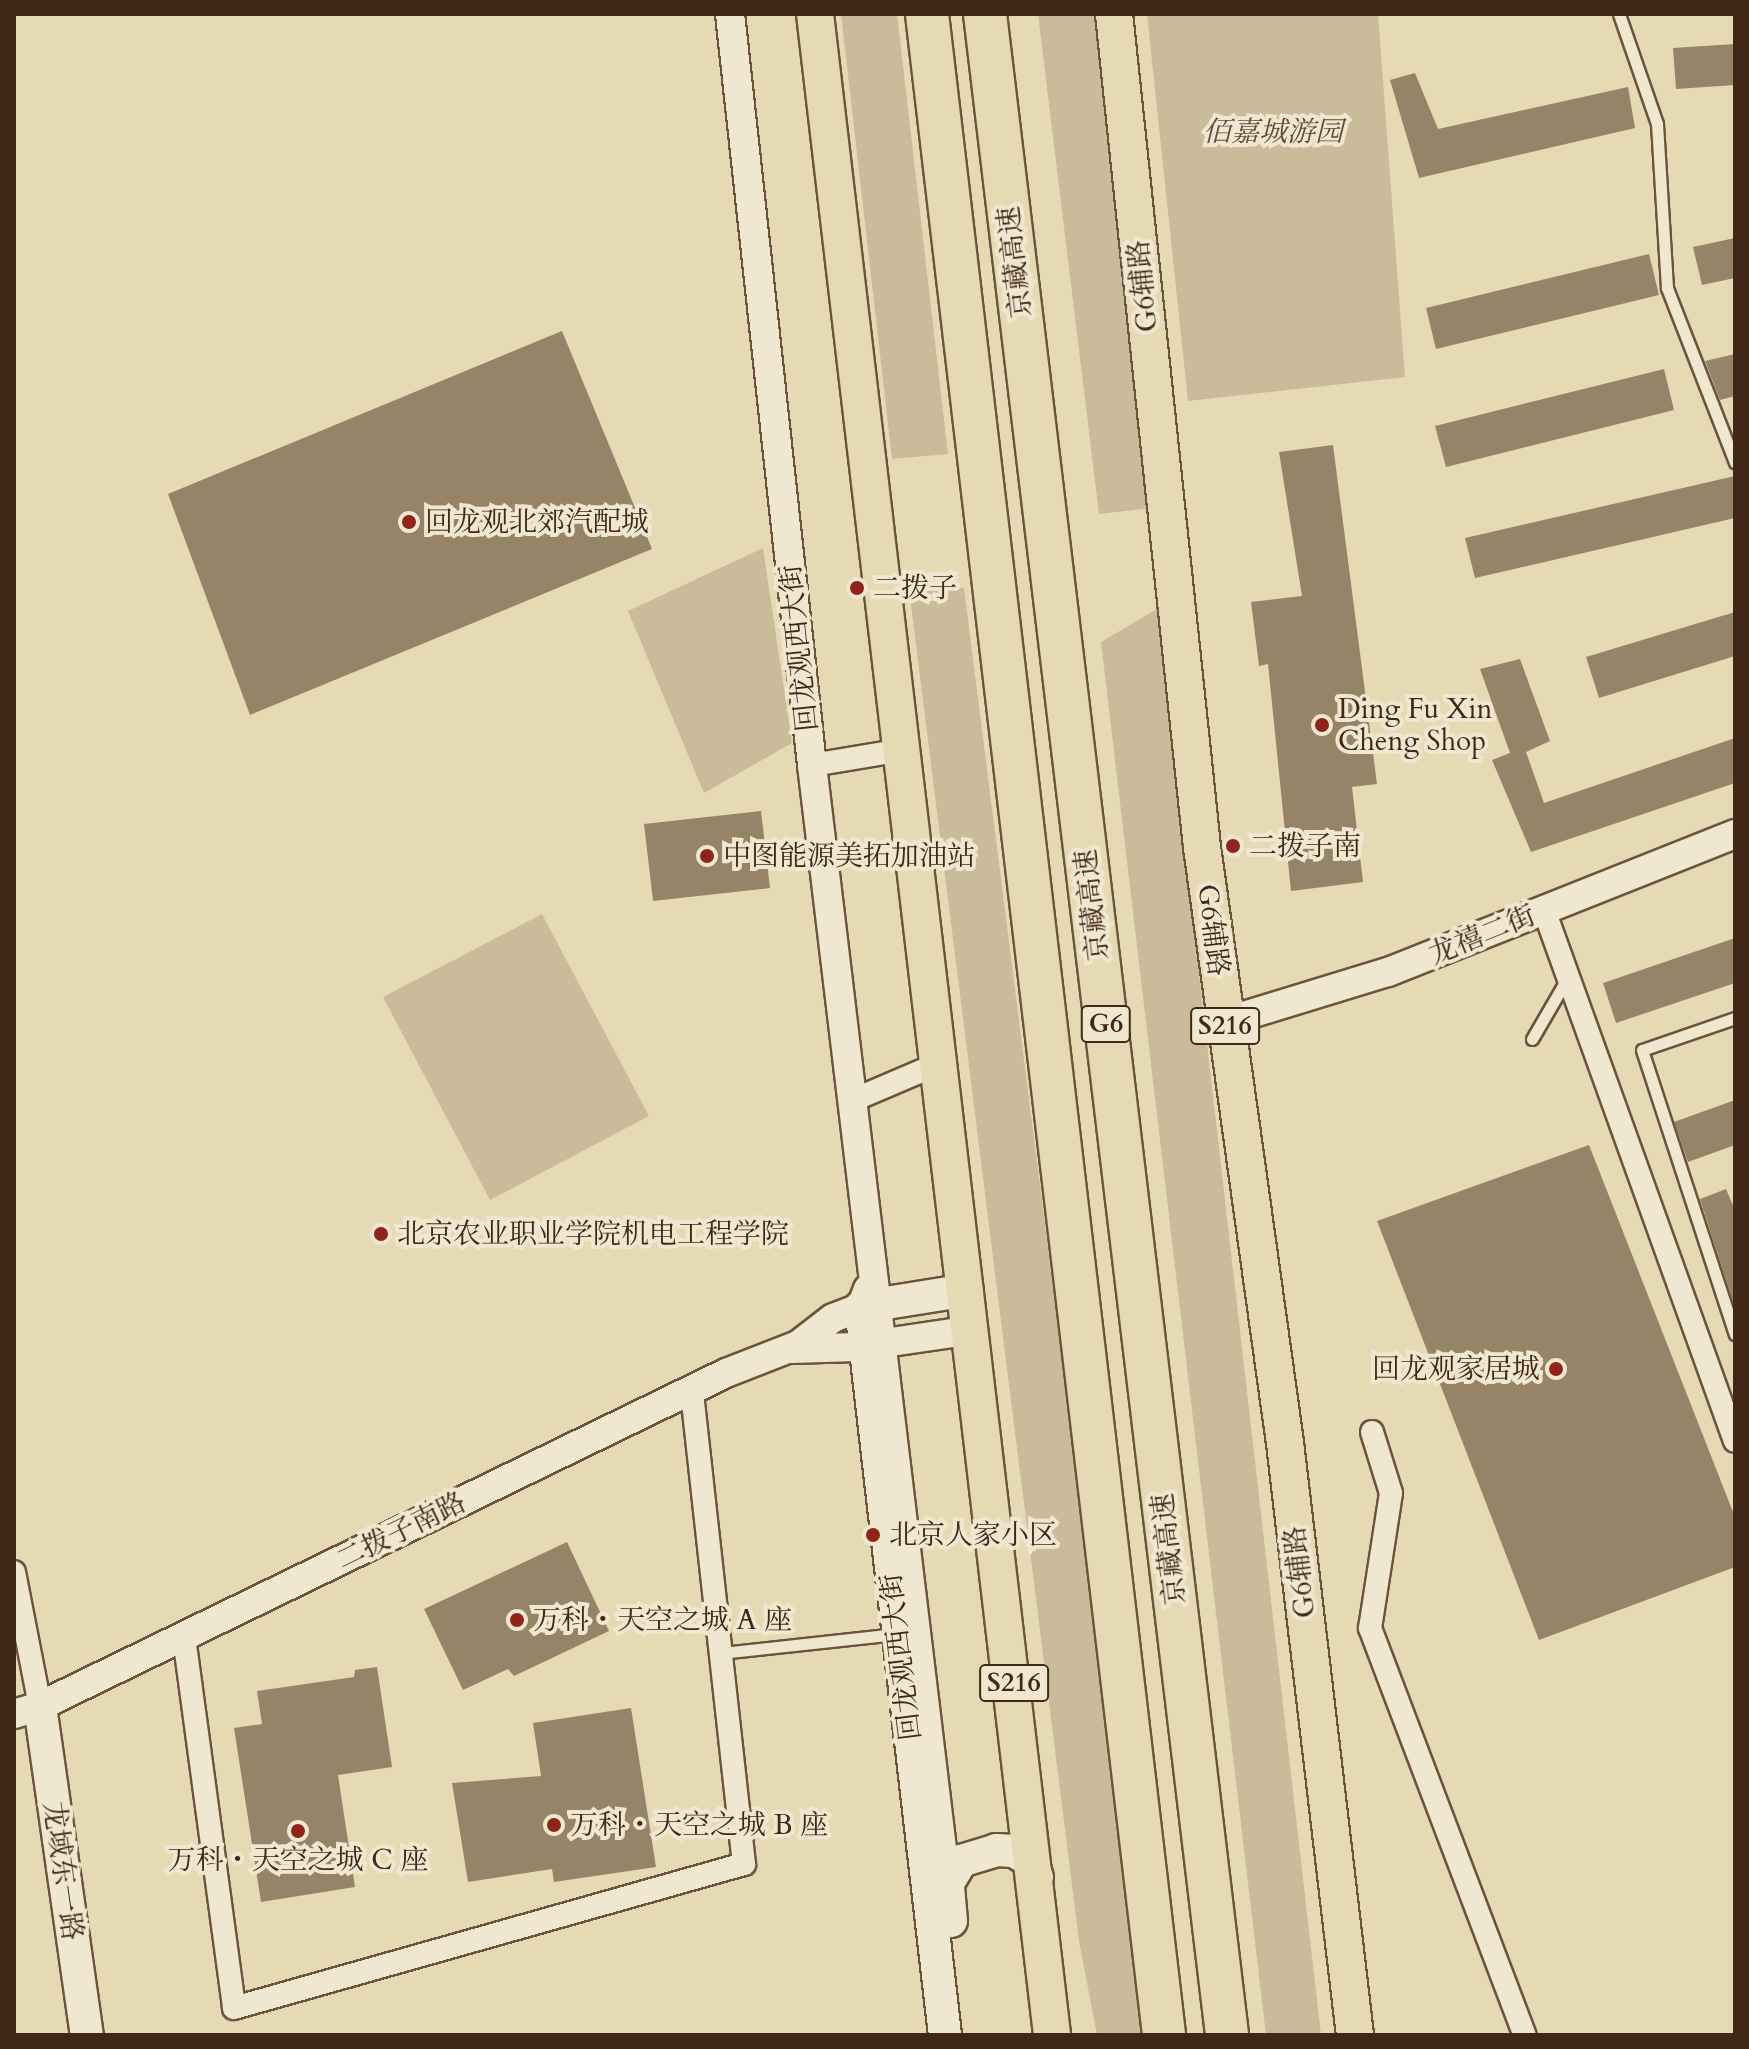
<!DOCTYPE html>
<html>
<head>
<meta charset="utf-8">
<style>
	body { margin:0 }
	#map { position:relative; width:1749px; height:2049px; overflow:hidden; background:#e6dab5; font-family:Cardo,"Noto Serif SC",serif }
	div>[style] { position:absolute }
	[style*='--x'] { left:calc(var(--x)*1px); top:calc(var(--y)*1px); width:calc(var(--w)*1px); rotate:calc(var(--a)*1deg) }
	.green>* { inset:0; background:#cabc9a }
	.building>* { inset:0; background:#968469 }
	.roads { filter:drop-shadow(2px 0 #6a543e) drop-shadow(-2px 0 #6a543e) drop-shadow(0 2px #6a543e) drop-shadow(0 -2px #6a543e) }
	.service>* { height:11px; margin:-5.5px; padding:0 5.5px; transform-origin:5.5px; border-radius:5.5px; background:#efe7cf }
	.minor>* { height:22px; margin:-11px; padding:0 11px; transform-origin:11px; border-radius:11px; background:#efe7cf }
	.tertiary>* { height:28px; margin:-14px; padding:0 14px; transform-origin:14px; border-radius:14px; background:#efe7cf }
	.secondary>* { height:32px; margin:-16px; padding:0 16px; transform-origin:16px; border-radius:16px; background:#efe7cf }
	.primary>* { height:36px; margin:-18px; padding:0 18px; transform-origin:18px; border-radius:18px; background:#e6dab5 }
	.motorway>* { height:42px; margin:-21px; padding:0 21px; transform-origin:21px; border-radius:21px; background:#e6dab5 }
	.dots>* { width:22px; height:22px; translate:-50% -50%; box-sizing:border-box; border:4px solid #efe7cf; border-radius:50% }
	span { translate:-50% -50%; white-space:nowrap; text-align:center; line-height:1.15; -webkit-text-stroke:8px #efe7cf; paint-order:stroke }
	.shield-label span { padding:2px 6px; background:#efe7cf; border:2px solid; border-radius:6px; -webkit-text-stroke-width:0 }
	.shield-label { font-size:26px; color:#402717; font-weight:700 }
	.park-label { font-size:28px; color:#624c38; font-style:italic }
	.street-label { font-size:28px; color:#402717 }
	.poi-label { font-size:28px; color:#402717 }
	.left { translate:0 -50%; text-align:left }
	.right { translate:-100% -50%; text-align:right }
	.frame { position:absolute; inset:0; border:16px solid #402717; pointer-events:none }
</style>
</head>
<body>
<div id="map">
	<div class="green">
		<i style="clip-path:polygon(841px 14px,897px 14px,948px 454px,892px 459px)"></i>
		<i style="clip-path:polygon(1038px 14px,1100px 14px,1160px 507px,1099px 514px)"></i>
		<i style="clip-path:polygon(1147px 14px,1378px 14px,1405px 377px,1188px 401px)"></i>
		<i style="clip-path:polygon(763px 548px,792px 743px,704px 793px,628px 611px)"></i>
		<i style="clip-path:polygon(964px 588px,1148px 2035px,1097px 2035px,1079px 1941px,909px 589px)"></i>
		<i style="clip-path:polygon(1157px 609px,1321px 2035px,1266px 2035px,1101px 642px)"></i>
		<i style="clip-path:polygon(542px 914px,649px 1116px,490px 1200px,383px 997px)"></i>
	</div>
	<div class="building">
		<i style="clip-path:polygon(1735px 44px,1735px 85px,1676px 89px,1673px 48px)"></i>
		<i style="clip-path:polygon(1415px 73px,1438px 129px,1628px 87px,1635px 128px,1419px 178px,1390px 80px)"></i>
		<i style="clip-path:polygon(1735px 238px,1735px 278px,1702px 285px,1693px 247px)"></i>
		<i style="clip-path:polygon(1649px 254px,1659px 295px,1436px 349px,1426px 308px)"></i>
		<i style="clip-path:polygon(562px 331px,652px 549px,250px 715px,168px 494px)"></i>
		<i style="clip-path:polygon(1735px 354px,1735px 396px,1720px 400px,1705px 361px)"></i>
		<i style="clip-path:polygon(1664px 369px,1674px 410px,1446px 467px,1435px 426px)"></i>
		<i style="clip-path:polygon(1333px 445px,1377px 784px,1352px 787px,1363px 882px,1291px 891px,1268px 664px,1259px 666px,1251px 602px,1302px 596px,1279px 452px)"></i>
		<i style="clip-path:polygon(1735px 476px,1735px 518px,1475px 578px,1465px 538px)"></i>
		<i style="clip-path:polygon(1735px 612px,1735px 656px,1599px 698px,1586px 657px)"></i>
		<i style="clip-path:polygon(1520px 659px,1550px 741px,1526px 752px,1544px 803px,1735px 738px,1735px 783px,1531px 852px,1492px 760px,1510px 753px,1480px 669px)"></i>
		<i style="clip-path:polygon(761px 811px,770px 888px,653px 901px,644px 824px)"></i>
		<i style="clip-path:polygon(1735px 938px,1735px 983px,1616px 1023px,1603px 983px)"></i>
		<i style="clip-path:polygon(1735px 1100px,1735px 1145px,1688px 1162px,1674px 1122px)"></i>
		<i style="clip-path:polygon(1589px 1145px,1735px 1517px,1735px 1567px,1539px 1640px,1377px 1221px)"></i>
		<i style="clip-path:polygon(1726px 1189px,1735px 1210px,1733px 1302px,1700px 1199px)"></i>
		<i style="clip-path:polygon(567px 1542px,609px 1631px,514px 1676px,508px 1669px,463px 1690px,424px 1609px)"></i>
		<i style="clip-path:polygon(377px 1667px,392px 1767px,338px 1775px,355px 1887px,261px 1902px,234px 1728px,262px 1724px,257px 1691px,354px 1677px,355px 1670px)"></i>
		<i style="clip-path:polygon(631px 1708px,656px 1867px,554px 1882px,552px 1869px,468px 1882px,452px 1783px,541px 1776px,533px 1723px)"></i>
	</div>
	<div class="roads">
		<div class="service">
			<i style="--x:1619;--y:14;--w:116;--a:70.9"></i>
			<i style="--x:1657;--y:124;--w:164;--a:86.5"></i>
			<i style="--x:1667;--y:288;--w:187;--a:68.7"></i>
			<i style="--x:1735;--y:1018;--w:98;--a:161"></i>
			<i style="--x:1642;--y:1050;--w:299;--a:71.9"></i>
			<i style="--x:1532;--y:1039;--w:72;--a:-59.9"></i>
			<i style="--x:721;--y:1653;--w:175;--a:-6.2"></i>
		</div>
		<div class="minor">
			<i style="--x:812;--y:765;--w:92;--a:-9.4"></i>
			<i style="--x:1544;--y:910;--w:564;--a:70.22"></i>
			<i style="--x:851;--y:1101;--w:97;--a:-23.1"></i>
			<i style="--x:1372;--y:1432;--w:64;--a:72.7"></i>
			<i style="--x:1391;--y:1493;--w:137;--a:98.8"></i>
			<i style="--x:1370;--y:1628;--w:436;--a:69.2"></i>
			<i style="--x:14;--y:1572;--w:136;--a:79"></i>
			<i style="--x:184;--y:1637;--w:374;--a:82.3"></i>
			<i style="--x:234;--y:2008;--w:530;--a:-15.77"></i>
			<i style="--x:744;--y:1864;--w:477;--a:-96.3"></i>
		</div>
		<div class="tertiary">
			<i style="--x:730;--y:14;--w:755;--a:83.77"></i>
			<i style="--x:812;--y:765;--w:1134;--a:83.16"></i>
			<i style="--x:1224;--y:1022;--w:171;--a:-17"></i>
			<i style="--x:1388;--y:972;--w:373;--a:-21.7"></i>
			<i style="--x:792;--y:1349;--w:65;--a:-1.8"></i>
			<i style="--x:857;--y:1347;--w:116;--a:-8.4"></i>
			<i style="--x:14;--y:1714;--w:27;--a:-17"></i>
			<i style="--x:40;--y:1706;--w:763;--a:-25.89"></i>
			<i style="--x:726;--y:1373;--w:77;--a:-21.3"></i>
			<i style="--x:798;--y:1345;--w:44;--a:-37.6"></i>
			<i style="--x:833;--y:1318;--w:30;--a:-21"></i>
			<i style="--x:861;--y:1307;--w:19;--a:-69"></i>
		</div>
		<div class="secondary">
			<i style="--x:40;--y:1706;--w:332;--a:81.9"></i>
			<i style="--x:951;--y:1921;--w:38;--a:-95"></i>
			<i style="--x:948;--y:1883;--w:26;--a:-59"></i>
			<i style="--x:961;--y:1861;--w:37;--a:-17"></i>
			<i style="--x:996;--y:1850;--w:18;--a:3"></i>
			<i style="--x:1014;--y:1851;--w:21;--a:31"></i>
			<i style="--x:1032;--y:1862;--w:16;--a:72"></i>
			<i style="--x:945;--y:2035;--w:733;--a:-96.58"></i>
			<i style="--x:861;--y:1307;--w:107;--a:-9.1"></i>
		</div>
		<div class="primary">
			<i style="--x:815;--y:14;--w:2035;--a:83.31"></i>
			<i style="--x:1114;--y:14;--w:838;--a:83.97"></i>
			<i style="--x:1202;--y:847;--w:602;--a:82.07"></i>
			<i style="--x:1285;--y:1443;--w:596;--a:83.26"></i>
		</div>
		<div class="motorway">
			<i style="--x:927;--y:14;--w:2035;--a:83.31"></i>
			<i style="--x:985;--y:14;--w:2035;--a:83.17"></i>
		</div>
	</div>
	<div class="dots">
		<i style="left:409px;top:522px;background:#8f2418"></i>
		<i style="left:857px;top:588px;background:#8f2418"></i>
		<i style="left:1322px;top:725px;background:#8f2418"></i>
		<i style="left:1233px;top:846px;background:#8f2418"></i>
		<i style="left:707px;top:856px;background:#8f2418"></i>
		<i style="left:381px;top:1234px;background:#8f2418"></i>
		<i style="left:1556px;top:1369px;background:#8f2418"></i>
		<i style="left:873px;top:1535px;background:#8f2418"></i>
		<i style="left:517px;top:1620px;background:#8f2418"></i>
		<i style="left:554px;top:1825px;background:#8f2418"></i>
		<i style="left:298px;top:1831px;background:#8f2418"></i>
	</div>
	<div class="shield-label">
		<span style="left:1106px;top:1024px">G6</span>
		<span style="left:1225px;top:1026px">S216</span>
		<span style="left:1014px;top:1683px">S216</span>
	</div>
	<div class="park-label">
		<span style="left:1273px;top:132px">佰嘉城游园</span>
	</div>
	<div class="street-label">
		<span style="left:1015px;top:262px;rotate:-97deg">京藏高速</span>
		<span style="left:1143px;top:286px;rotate:-96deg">G6辅路</span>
		<span style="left:799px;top:648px;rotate:-96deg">回龙观西大街</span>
		<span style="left:1092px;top:905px;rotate:-97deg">京藏高速</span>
		<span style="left:1213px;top:930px;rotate:83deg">G6辅路</span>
		<span style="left:1482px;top:935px;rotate:-22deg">龙禧二街</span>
		<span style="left:401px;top:1531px;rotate:-26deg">二拨子南路</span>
		<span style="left:1169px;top:1549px;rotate:-97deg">京藏高速</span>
		<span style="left:1300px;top:1572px;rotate:-97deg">G6辅路</span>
		<span style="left:901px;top:1657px;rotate:-97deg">回龙观西大街</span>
		<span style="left:63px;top:1871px;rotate:82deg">龙域东一路</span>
	</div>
	<div class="poi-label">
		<span class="left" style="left:425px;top:522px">回龙观北郊汽配城</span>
		<span class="left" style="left:873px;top:588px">二拨子</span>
		<span class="left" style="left:1338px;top:725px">Ding Fu Xin<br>Cheng Shop</span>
		<span class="left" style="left:1249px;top:846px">二拨子南</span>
		<span class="left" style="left:723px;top:856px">中图能源美拓加油站</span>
		<span class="left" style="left:397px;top:1234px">北京农业职业学院机电工程学院</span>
		<span class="right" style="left:1540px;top:1369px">回龙观家居城</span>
		<span class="left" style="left:889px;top:1535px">北京人家小区</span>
		<span class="left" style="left:533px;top:1620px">万科・天空之城 A 座</span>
		<span class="left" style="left:570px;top:1825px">万科・天空之城 B 座</span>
		<span style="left:298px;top:1860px">万科・天空之城 C 座</span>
	</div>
	<div class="frame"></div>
</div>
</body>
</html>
